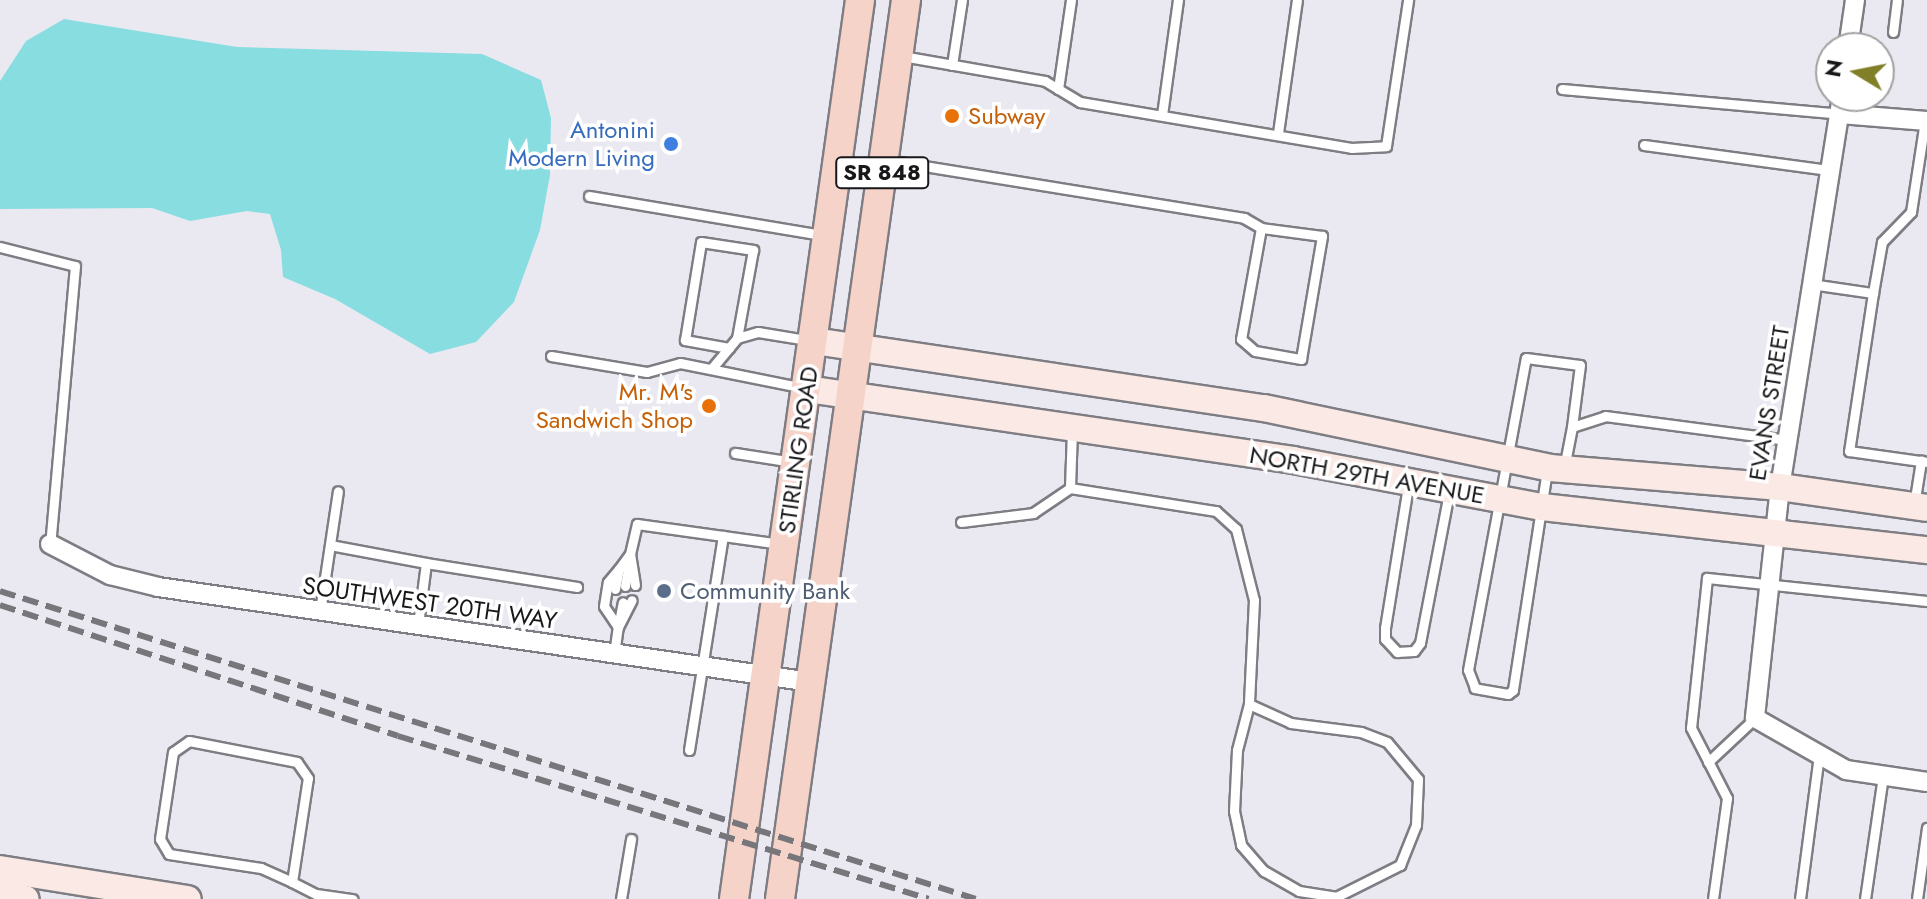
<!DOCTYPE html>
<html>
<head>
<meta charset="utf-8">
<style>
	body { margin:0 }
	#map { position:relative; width:1927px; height:899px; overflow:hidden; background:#eae9f1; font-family:Jost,sans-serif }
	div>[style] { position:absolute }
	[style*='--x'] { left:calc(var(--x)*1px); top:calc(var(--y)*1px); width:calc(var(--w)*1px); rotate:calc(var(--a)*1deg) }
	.water>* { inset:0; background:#88dde1 }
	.roads { filter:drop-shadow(2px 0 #7e7d83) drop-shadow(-2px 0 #7e7d83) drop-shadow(0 2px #7e7d83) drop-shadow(0 -2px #7e7d83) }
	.lane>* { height:9px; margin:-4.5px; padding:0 4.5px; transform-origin:4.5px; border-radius:4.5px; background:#fff }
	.street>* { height:18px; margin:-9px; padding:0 9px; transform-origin:9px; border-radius:9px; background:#fff }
	.secondary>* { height:26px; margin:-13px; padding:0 13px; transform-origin:13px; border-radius:13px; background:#fae9e4 }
	.primary>* { height:28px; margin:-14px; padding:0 14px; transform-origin:14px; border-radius:14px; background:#f5d3c9 }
	.rail>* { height:6px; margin-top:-3px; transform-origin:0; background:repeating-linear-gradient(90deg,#77767b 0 16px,transparent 0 24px) }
	.dots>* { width:22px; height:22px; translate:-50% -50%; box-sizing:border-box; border:4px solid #fff; border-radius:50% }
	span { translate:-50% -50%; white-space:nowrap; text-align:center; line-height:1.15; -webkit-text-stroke:7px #fff; paint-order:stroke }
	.shield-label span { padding:2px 6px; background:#fff; border:2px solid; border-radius:6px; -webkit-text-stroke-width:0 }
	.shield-label { font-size:22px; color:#18171a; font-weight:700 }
	.food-label { font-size:24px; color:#c56008 }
	.left { translate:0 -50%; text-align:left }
	.right { translate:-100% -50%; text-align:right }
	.shop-label { font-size:24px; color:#366cbe }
	.street-label { font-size:24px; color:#18171a }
	.service-label { font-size:24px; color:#4e5e75 }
	.north { position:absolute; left:1815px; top:32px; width:80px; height:80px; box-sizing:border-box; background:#fff; border:2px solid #a3a2a3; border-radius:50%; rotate:280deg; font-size:22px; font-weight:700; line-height:32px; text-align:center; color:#18171a }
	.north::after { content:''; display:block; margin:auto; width:28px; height:36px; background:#818028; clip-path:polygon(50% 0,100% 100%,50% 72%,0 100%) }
</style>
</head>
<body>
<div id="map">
	<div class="water">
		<i style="clip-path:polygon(64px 19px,237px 47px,482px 54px,541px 80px,551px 118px,550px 175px,540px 230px,514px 302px,476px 342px,430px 354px,335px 299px,283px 277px,281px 250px,270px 214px,247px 211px,190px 221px,152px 208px,0 209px,0 81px,26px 41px)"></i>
	</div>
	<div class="roads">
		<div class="lane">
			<i style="--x:1893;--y:32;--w:32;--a:-83"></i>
			<i style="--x:902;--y:56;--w:145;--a:9.9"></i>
			<i style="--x:1045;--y:81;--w:41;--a:31"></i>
			<i style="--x:1080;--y:102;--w:275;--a:9.6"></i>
			<i style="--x:1351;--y:148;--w:35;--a:-3"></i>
			<i style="--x:1386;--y:146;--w:148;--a:-81.4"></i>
			<i style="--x:952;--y:65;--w:66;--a:-81.3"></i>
			<i style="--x:1058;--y:89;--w:90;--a:-81.7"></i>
			<i style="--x:1562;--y:89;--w:279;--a:5.1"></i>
			<i style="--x:1162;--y:115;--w:116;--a:-82.1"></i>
			<i style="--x:1278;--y:133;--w:134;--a:-81.9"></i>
			<i style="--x:1644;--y:145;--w:188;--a:7.7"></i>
			<i style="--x:887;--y:160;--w:362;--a:9.2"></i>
			<i style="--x:1244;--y:218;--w:20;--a:30"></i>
			<i style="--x:1261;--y:228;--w:113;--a:100.2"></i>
			<i style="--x:1241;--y:339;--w:18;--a:41"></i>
			<i style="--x:1255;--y:351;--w:47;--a:9.9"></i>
			<i style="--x:1301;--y:359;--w:125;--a:-80.3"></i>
			<i style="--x:1322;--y:236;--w:62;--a:-172.5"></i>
			<i style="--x:589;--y:196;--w:236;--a:9.5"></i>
			<i style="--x:0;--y:247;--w:77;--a:14.2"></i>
			<i style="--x:75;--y:266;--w:279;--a:95.1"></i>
			<i style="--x:1811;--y:284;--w:63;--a:8.3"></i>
			<i style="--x:1873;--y:293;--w:160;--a:98.6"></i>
			<i style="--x:1849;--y:451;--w:79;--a:8"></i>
			<i style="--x:1873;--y:293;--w:52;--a:-80"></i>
			<i style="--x:1882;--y:242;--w:42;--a:-46"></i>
			<i style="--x:1911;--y:212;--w:92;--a:-81.3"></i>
			<i style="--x:729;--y:348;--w:45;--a:-169.7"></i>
			<i style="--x:685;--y:340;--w:99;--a:-80.7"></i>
			<i style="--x:701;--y:242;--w:53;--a:8.7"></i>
			<i style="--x:753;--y:250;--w:89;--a:100.3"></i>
			<i style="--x:551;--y:356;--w:97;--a:9.5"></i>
			<i style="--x:647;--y:372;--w:34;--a:-15"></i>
			<i style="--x:680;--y:363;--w:126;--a:11.4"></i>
			<i style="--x:712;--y:368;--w:39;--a:-50"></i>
			<i style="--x:737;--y:338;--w:22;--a:-16"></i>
			<i style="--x:758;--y:332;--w:50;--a:9.3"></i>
			<i style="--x:1072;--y:430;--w:58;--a:92"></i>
			<i style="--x:1070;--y:488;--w:148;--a:9"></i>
			<i style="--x:1216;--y:511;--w:27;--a:42"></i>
			<i style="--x:1236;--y:529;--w:73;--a:75.8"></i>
			<i style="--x:1254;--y:600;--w:104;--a:92.8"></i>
			<i style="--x:1249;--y:704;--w:48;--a:104.6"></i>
			<i style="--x:1237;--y:750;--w:61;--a:92.8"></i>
			<i style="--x:1234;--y:811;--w:35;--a:78"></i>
			<i style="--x:1241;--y:845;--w:35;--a:49"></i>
			<i style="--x:1264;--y:871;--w:40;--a:29.7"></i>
			<i style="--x:1299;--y:891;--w:37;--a:9"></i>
			<i style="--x:1336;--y:897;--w:72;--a:-26.6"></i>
			<i style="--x:1400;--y:865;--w:43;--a:-68.2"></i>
			<i style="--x:1416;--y:825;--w:46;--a:-87.5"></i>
			<i style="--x:1418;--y:779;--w:48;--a:-130"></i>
			<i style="--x:1387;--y:742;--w:28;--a:-159"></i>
			<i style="--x:1361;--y:732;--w:71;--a:-172.7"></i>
			<i style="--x:1291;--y:723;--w:46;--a:-155.7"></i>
			<i style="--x:735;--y:453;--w:59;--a:8.8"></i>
			<i style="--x:1564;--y:468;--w:42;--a:-79"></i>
			<i style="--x:1572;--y:427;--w:35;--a:-18"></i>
			<i style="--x:1605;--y:416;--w:184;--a:7.5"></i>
			<i style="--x:1547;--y:470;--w:223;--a:98.8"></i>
			<i style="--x:1513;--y:690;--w:6;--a:141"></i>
			<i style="--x:1508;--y:694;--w:34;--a:-170"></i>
			<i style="--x:1475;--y:688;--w:19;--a:-111"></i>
			<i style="--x:1468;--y:670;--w:317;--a:-79.5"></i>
			<i style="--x:1526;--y:358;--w:54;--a:7.4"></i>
			<i style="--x:1580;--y:365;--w:63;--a:97.4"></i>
			<i style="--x:1408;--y:486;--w:144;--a:99.2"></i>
			<i style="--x:1385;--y:628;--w:11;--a:90"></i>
			<i style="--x:1385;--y:639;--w:18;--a:47"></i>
			<i style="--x:1397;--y:652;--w:17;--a:-3"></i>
			<i style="--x:1414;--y:651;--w:10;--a:-53"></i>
			<i style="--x:1420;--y:643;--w:153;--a:-79.1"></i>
			<i style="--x:1914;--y:505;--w:45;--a:-81"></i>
			<i style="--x:961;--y:522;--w:73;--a:-7.1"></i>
			<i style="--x:1033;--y:513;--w:45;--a:-34"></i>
			<i style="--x:330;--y:545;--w:98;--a:10.6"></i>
			<i style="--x:426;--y:563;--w:63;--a:97.4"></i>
			<i style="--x:426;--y:563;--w:153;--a:9"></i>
			<i style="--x:635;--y:585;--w:31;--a:-99"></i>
			<i style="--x:630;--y:554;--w:31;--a:-77"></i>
			<i style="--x:637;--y:524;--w:145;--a:7.9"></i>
			<i style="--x:625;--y:586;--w:28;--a:-80"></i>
			<i style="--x:615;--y:589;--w:20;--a:-79"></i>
			<i style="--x:619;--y:569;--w:19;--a:-54"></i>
			<i style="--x:320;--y:611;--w:121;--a:-81.5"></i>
			<i style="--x:619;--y:622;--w:20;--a:-79"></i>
			<i style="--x:618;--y:627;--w:25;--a:-124"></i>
			<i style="--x:604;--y:606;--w:24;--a:-81"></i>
			<i style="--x:608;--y:582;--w:17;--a:-50"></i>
			<i style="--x:614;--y:654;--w:27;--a:-82"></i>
			<i style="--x:618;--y:627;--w:30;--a:-63"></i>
			<i style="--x:689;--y:750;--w:217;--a:-81"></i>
			<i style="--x:1708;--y:762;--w:64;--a:-43.1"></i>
			<i style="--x:292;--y:882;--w:105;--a:-81.3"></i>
			<i style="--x:308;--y:778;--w:19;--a:-125"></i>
			<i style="--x:297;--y:762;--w:110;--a:-169"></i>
			<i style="--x:189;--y:741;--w:19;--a:145"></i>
			<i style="--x:173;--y:752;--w:88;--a:98.5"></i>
			<i style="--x:160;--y:839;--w:17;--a:59"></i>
			<i style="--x:169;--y:854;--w:93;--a:8.7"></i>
			<i style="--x:261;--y:868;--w:34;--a:24"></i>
			<i style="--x:292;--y:882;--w:27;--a:27"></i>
			<i style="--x:316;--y:894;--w:37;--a:8"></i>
			<i style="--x:621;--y:899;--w:61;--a:-80.5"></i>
			<i style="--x:1713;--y:899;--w:102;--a:-82.1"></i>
			<i style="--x:1727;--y:798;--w:79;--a:-117.2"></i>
			<i style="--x:1691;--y:728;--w:151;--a:-83.9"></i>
			<i style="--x:1707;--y:578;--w:221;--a:6"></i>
			<i style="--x:1800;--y:899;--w:145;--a:-82.5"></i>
			<i style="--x:1865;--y:899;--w:124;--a:-81.7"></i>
			<i style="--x:1917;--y:899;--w:72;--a:-82"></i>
		</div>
		<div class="street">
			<i style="--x:1848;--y:48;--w:49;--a:-81.7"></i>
			<i style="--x:1842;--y:96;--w:396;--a:99"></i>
			<i style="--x:1780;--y:487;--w:232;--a:96.2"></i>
			<i style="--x:1755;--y:718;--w:105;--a:29.7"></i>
			<i style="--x:1846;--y:770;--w:82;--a:8.4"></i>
			<i style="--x:1840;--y:114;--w:87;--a:4.6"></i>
			<i style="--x:50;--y:544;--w:68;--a:27.3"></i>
			<i style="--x:110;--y:575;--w:49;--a:14"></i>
			<i style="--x:158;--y:587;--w:660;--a:8.28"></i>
		</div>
		<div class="secondary">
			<i style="--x:814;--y:341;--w:455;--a:8.5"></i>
			<i style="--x:1264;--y:408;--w:292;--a:11.8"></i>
			<i style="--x:1550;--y:468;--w:231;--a:4.7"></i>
			<i style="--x:1780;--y:487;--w:148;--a:8.1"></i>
			<i style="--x:807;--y:389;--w:491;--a:8.3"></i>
			<i style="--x:1293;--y:460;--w:253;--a:10.7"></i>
			<i style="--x:1542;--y:507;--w:387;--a:6.4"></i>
			<i style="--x:0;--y:869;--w:190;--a:9.1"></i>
			<i style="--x:0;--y:894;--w:26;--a:11"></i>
		</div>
		<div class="primary">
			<i style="--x:734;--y:899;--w:908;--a:-82.02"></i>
			<i style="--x:780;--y:899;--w:908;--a:-82.02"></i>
		</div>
	</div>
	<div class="rail">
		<i style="--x:0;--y:591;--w:1023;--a:17.51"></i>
		<i style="--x:0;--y:605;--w:419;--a:18.2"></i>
		<i style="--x:398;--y:736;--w:555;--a:17.06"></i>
	</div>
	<div class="dots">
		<i style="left:952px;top:116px;background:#e8710a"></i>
		<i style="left:671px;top:144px;background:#3f7fe0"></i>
		<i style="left:709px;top:406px;background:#e8710a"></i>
		<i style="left:664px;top:591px;background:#5c6f8a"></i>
	</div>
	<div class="shield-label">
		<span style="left:882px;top:173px">SR 848</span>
	</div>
	<div class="food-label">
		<span class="left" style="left:968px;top:116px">Subway</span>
		<span class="right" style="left:693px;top:406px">Mr. M's<br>Sandwich Shop</span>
	</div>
	<div class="shop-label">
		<span class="right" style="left:655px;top:144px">Antonini<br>Modern Living</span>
	</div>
	<div class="street-label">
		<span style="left:1769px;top:403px;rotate:-81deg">EVANS STREET</span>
		<span style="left:798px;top:450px;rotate:-82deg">STIRLING ROAD</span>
		<span style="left:1367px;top:475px;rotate:10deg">NORTH 29TH AVENUE</span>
		<span style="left:430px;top:603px;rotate:8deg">SOUTHWEST 20TH WAY</span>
	</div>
	<div class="service-label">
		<span class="left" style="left:680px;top:591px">Community Bank</span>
	</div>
	<div class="north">N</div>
</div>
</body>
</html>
